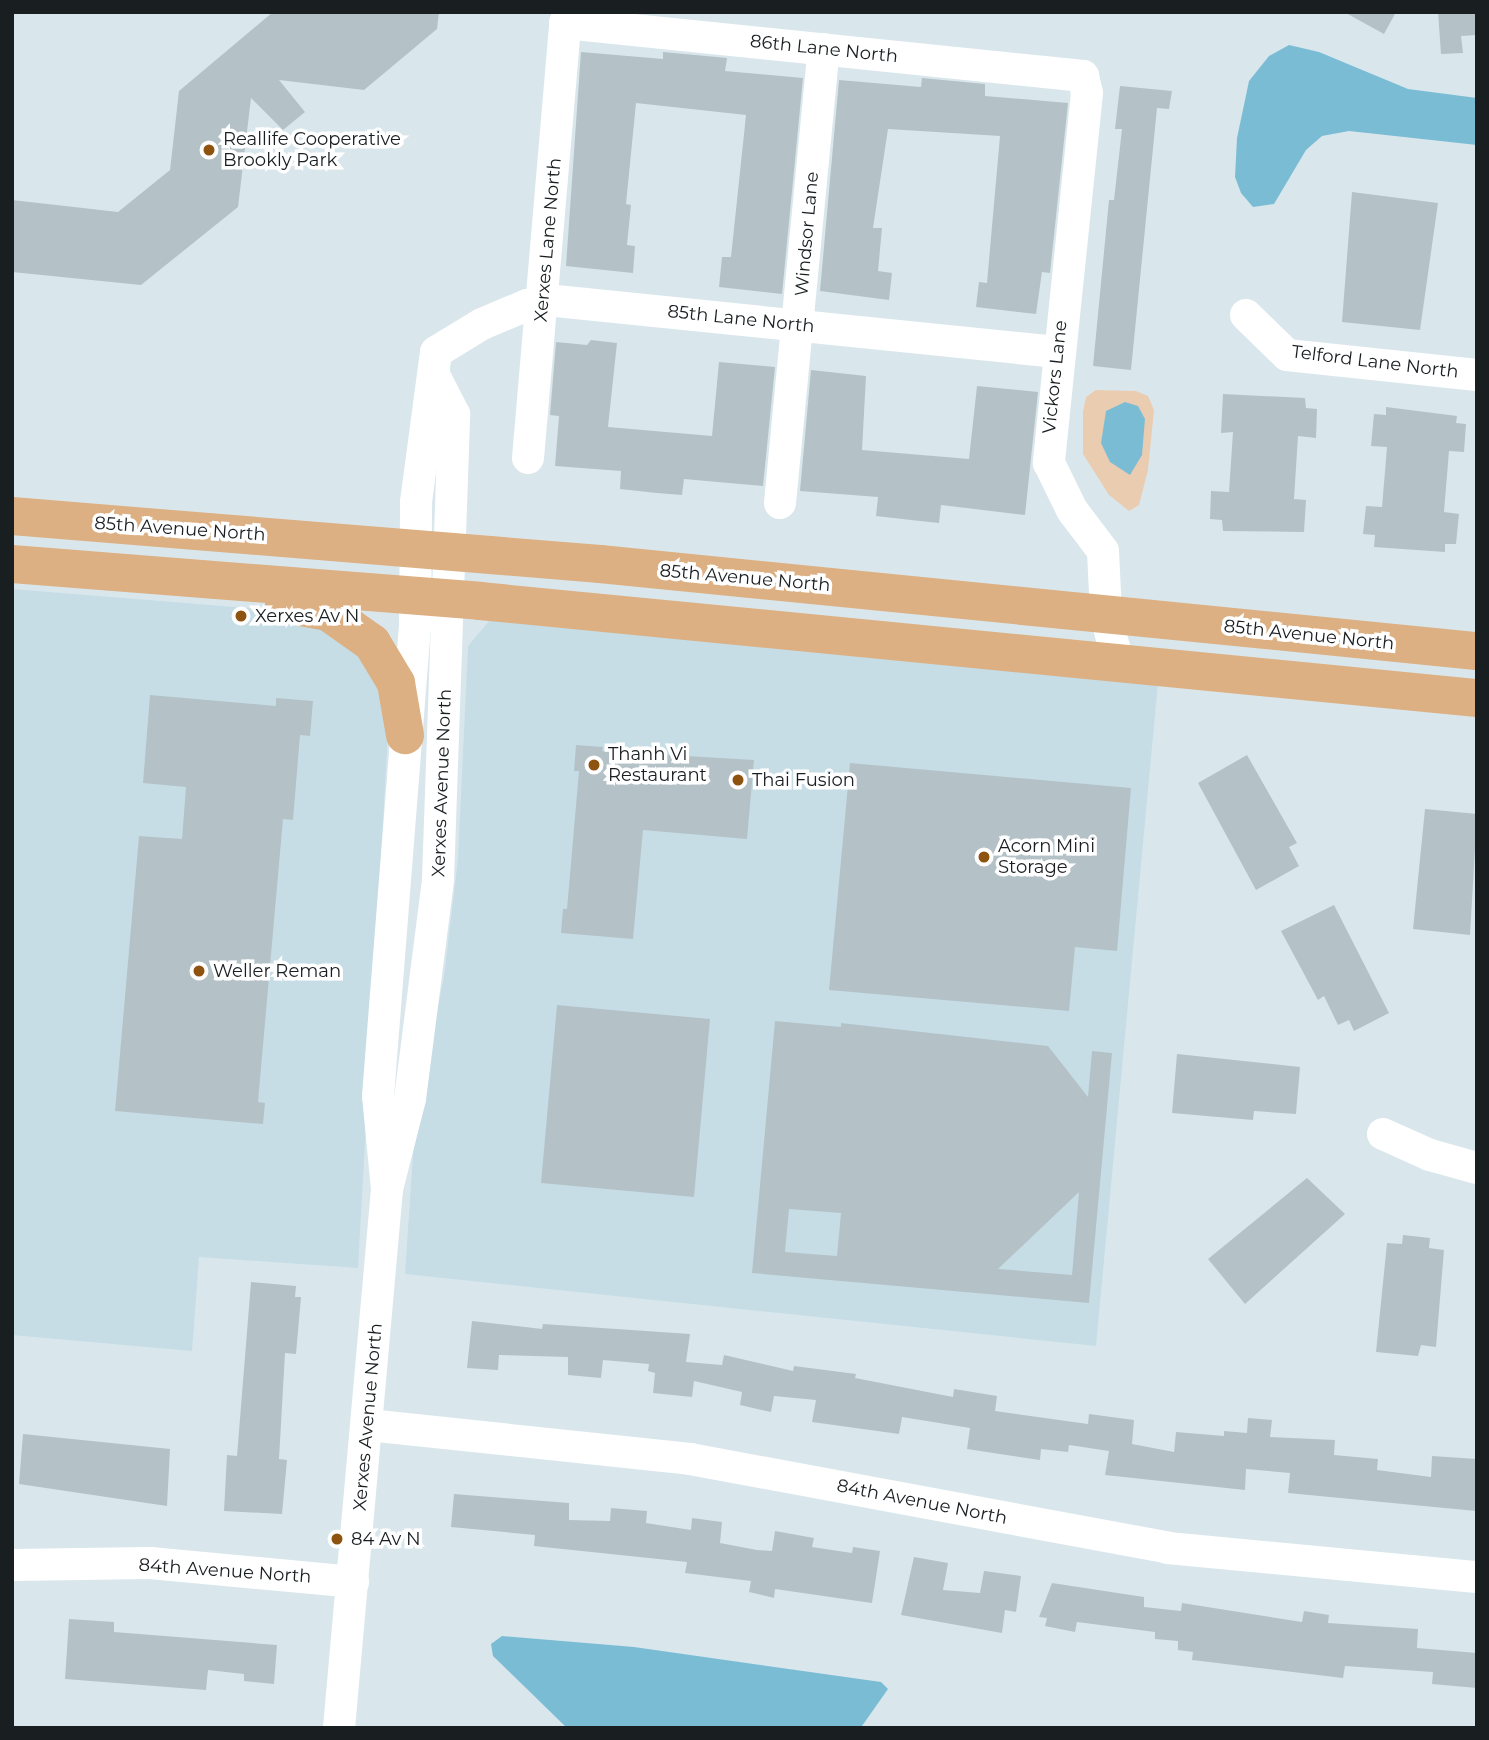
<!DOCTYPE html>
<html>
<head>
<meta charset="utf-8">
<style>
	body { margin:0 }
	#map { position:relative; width:1489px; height:1740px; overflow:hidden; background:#d9e7ed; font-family:Montserrat,sans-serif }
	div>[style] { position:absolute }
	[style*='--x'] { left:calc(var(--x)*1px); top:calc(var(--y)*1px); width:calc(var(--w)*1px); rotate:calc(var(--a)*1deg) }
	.built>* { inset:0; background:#c6dde6 }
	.green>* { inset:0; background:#eaccb1 }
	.water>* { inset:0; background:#7bbcd5 }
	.building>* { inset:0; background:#b4c2c8 }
	.minor>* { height:32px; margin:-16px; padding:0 16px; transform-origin:16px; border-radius:16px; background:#fff }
	.major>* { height:38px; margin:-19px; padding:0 19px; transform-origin:19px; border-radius:19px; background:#dcb082 }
	.dots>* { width:19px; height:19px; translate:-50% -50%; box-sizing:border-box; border:4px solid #fff; border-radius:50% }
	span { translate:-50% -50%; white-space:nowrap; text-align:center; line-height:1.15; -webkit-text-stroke:7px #fff; paint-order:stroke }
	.street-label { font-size:18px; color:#191e20 }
	.poi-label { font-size:18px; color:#191e20 }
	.left { translate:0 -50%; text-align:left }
	.frame { position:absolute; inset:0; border:14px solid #191e20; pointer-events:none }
</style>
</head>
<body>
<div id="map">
	<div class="built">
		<i style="clip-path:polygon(12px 589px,307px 613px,368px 658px,389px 715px,358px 1268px,199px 1257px,192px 1351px,12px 1335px)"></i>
		<i style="clip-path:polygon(490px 620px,1158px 683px,1096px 1346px,405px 1274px,415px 1124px,444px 976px,458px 859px,468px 646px)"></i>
	</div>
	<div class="green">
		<i style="clip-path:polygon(1096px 390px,1136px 391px,1148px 396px,1154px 410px,1148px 470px,1139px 505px,1129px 511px,1109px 495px,1083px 454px,1083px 412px,1086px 397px)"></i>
	</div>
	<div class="water">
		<i style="clip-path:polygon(1289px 45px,1319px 52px,1408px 89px,1477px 98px,1477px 145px,1349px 131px,1322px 136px,1306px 150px,1274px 204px,1253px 207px,1241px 193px,1235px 177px,1237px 138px,1249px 81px,1269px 56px)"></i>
		<i style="clip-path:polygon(1125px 402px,1138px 406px,1145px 419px,1142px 455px,1130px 475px,1110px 462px,1101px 443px,1106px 411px)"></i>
		<i style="clip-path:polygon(502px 1636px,634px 1647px,881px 1682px,888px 1689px,862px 1726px,854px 1728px,567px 1728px,493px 1656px,491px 1644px)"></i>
	</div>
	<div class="building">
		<i style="clip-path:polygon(273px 12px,439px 12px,437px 29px,364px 90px,279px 80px,305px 112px,283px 130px,251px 98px,238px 207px,141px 285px,12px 272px,12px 200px,118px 212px,170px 170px,179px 91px)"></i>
		<i style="clip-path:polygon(1344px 12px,1396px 12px,1384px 34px)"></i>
		<i style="clip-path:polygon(1438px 12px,1477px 12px,1477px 35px,1461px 36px,1463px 53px,1441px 54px)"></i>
		<i style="clip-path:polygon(581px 52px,663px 59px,663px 52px,727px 58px,725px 71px,803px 78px,782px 294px,719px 287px,722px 257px,731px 257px,746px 115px,636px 103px,626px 204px,631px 205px,627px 245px,635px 246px,633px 273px,566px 266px)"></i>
		<i style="clip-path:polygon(922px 78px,985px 84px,985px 96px,1068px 103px,1050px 273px,1042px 272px,1036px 314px,976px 307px,979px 282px,987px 283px,1000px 136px,888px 129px,873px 228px,882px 228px,878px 271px,892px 273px,889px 300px,820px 291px,839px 80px,921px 87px)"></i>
		<i style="clip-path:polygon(1120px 86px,1172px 91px,1169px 109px,1157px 108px,1131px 370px,1093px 366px,1109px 200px,1114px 200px,1122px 129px,1115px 129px)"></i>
		<i style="clip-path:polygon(1352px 192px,1438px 203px,1420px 330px,1342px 322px)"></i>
		<i style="clip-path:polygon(591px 340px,617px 343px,608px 427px,712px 436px,719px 362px,775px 367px,763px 486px,684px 479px,682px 495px,657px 493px,620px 489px,621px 471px,555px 466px,559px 416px,550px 415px,556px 342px,587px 345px)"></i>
		<i style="clip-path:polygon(811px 370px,866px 376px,862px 450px,969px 459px,977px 386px,1038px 392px,1025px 515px,941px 505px,939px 523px,911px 520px,876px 516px,878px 497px,800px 491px)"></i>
		<i style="clip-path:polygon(1223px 394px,1305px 398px,1306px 408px,1317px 409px,1316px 438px,1298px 436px,1294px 499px,1306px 500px,1304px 532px,1223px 531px,1222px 520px,1210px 519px,1211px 491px,1229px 492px,1233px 432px,1221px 433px)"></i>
		<i style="clip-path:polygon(1386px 407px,1457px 416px,1456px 423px,1466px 424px,1464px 452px,1449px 451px,1444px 512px,1459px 514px,1456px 544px,1445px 544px,1445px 552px,1374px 547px,1375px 535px,1363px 534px,1366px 506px,1382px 507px,1387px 447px,1371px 446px,1374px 414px,1386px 415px)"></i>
		<i style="clip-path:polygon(150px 695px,276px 706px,276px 698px,313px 701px,310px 736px,300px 735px,293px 820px,283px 819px,258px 1102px,265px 1103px,263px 1124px,115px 1111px,139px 836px,182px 839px,186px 787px,143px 783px)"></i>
		<i style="clip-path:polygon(576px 745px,603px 747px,602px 751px,754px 760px,747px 839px,643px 830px,633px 939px,561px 933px,563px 909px,567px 909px,579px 771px,574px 771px)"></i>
		<i style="clip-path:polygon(1247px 755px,1297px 843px,1289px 847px,1299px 866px,1256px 890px,1198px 783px)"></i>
		<i style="clip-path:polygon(850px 763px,1131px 788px,1117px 951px,1075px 947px,1069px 1011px,829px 990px)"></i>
		<i style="clip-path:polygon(1425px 809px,1477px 814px,1470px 935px,1413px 929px)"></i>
		<i style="clip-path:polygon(1334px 905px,1389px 1013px,1354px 1031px,1349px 1020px,1338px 1025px,1324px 996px,1318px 1000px,1281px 931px)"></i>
		<i style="clip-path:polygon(557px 1005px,710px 1019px,694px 1197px,541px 1183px)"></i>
		<i style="clip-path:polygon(evenodd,775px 1021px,841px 1027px,841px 1023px,1048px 1046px,1088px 1097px,1092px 1051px,1112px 1053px,1089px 1303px,752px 1273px,775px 1021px,1079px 1192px,1072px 1275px,998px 1269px,1079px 1192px,775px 1021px,789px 1209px,841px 1213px,837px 1256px,785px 1252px,789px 1209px)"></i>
		<i style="clip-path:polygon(1177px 1054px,1300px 1067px,1296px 1114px,1254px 1111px,1253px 1120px,1172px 1113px)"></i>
		<i style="clip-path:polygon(1307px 1178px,1345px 1214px,1245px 1304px,1208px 1259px)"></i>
		<i style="clip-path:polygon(1403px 1235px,1430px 1238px,1429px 1248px,1444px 1250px,1436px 1347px,1421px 1345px,1418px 1356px,1376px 1352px,1387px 1243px,1402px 1244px)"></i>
		<i style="clip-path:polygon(251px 1282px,296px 1286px,295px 1297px,301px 1297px,296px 1354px,285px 1353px,279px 1459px,287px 1460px,282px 1514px,224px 1511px,227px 1455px,237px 1456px)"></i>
		<i style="clip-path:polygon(472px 1321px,542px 1329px,543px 1324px,690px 1334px,686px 1362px,722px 1365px,724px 1355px,793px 1371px,794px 1366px,856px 1374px,855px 1378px,953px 1397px,954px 1389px,997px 1396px,995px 1411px,1088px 1424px,1089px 1414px,1134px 1420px,1132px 1444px,1174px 1452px,1176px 1432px,1224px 1436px,1224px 1431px,1247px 1433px,1248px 1418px,1272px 1420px,1270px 1437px,1335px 1440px,1334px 1455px,1378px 1459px,1377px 1470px,1431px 1477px,1432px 1456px,1477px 1459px,1476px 1511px,1288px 1493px,1290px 1473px,1246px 1469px,1245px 1490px,1105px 1475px,1109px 1451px,1069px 1445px,1068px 1452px,1041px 1449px,1040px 1460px,967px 1449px,970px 1428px,902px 1417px,899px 1434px,812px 1422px,816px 1400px,774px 1396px,771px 1412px,740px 1405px,742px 1392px,694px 1381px,692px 1397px,653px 1393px,655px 1373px,648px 1371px,649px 1364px,603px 1360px,601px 1378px,568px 1375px,568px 1357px,499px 1355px,498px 1370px,467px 1368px)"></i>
		<i style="clip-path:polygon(23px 1434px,170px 1449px,167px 1506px,19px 1484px)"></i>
		<i style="clip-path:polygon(454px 1494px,569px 1503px,569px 1520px,610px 1521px,611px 1508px,647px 1511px,646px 1523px,691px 1530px,692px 1518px,722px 1522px,720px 1543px,757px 1550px,772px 1551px,775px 1531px,814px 1538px,812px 1547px,852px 1553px,853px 1547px,880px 1551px,872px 1603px,775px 1589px,774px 1598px,749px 1592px,751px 1581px,685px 1573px,687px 1562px,534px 1546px,535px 1535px,451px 1527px)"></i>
		<i style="clip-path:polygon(914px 1557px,948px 1563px,943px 1590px,980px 1593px,984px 1571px,1021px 1576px,1016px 1612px,1005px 1610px,1002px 1633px,901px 1615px)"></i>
		<i style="clip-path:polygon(1052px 1583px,1144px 1597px,1144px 1607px,1181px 1611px,1182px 1603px,1302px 1622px,1304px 1611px,1329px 1615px,1328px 1623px,1418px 1629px,1417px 1648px,1477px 1653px,1477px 1688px,1432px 1684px,1433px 1672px,1345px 1666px,1343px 1678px,1192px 1660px,1193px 1652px,1178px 1650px,1178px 1641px,1155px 1639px,1155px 1632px,1077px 1622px,1075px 1632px,1045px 1626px,1047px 1618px,1039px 1617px)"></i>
		<i style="clip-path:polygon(69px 1619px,114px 1622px,114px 1632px,277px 1645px,274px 1684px,244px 1681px,244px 1674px,208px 1670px,206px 1690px,65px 1679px)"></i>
	</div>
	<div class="minor">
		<i style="--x:1246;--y:315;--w:57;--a:44.3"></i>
		<i style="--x:1287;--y:355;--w:191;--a:6"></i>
		<i style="--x:528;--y:458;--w:437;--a:-85.1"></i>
		<i style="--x:565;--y:23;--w:521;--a:5.84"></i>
		<i style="--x:1083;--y:76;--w:17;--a:77"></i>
		<i style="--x:1087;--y:93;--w:372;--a:95.9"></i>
		<i style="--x:1049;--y:463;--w:52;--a:63.9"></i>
		<i style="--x:1072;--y:510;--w:51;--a:52.9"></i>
		<i style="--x:1103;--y:551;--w:64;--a:87.3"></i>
		<i style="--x:1106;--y:615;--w:49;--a:76"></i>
		<i style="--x:780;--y:503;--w:456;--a:-84.5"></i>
		<i style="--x:1383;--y:1134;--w:51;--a:24.1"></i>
		<i style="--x:1430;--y:1155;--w:49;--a:15.5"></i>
		<i style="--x:387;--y:1189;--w:93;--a:-95.5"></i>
		<i style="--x:378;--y:1096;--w:469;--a:-85.5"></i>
		<i style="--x:415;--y:628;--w:126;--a:-89.5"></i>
		<i style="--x:416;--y:502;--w:151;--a:-82.4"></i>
		<i style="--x:436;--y:352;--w:54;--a:-31.3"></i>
		<i style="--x:482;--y:324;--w:49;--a:-22.9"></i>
		<i style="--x:527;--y:305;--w:29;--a:-8"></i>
		<i style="--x:556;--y:301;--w:504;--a:5.81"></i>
		<i style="--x:368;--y:1425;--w:324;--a:6"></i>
		<i style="--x:690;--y:1459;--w:486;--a:10.5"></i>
		<i style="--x:1168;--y:1548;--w:310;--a:5.4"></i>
		<i style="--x:12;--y:1565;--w:138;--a:-0.8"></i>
		<i style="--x:150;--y:1563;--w:204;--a:5.3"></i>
		<i style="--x:339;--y:1728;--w:541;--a:-84.91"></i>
		<i style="--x:387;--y:1189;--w:93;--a:-75.7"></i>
		<i style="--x:410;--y:1099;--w:222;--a:-82.7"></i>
		<i style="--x:438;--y:879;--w:465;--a:-88"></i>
		<i style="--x:454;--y:414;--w:42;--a:-117.2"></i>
	</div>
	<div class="major">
		<i style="--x:12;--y:516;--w:590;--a:4.67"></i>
		<i style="--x:600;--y:564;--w:881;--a:5.67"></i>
		<i style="--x:12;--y:564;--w:469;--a:4.5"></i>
		<i style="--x:480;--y:601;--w:1002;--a:5.56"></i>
		<i style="--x:284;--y:604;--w:45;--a:10.3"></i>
		<i style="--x:328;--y:612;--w:54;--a:35.2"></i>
		<i style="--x:372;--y:643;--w:47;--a:59"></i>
		<i style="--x:396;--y:683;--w:53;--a:80.2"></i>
	</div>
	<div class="dots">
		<i style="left:209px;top:150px;background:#8e540f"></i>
		<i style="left:241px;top:616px;background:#8e540f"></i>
		<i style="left:594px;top:765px;background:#8e540f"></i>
		<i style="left:738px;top:780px;background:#8e540f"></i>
		<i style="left:984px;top:857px;background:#8e540f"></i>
		<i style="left:199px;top:971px;background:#8e540f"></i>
		<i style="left:337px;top:1539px;background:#8e540f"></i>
	</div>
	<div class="street-label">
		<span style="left:824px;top:49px;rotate:6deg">86th Lane North</span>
		<span style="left:807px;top:234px;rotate:-85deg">Windsor Lane</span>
		<span style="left:548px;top:240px;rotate:-85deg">Xerxes Lane North</span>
		<span style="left:741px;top:319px;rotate:6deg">85th Lane North</span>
		<span style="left:1375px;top:362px;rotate:7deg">Telford Lane North</span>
		<span style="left:1055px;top:377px;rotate:-84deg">Vickors Lane</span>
		<span style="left:180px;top:529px;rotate:4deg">85th Avenue North</span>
		<span style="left:745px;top:578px;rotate:5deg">85th Avenue North</span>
		<span style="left:1309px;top:635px;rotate:6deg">85th Avenue North</span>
		<span style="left:442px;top:783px;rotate:-88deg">Xerxes Avenue North</span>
		<span style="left:368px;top:1417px;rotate:-85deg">Xerxes Avenue North</span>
		<span style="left:922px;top:1502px;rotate:11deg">84th Avenue North</span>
		<span style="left:225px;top:1571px;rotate:4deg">84th Avenue North</span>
	</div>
	<div class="poi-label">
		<span class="left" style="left:223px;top:150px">Reallife Cooperative<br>Brookly Park</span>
		<span class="left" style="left:255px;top:616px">Xerxes Av N</span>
		<span class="left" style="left:608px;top:765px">Thanh Vi<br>Restaurant</span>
		<span class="left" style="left:752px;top:780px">Thai Fusion</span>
		<span class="left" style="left:998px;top:857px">Acorn Mini<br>Storage</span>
		<span class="left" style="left:213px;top:971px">Weller Reman</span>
		<span class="left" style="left:351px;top:1539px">84 Av N</span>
	</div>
	<div class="frame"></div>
</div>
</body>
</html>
